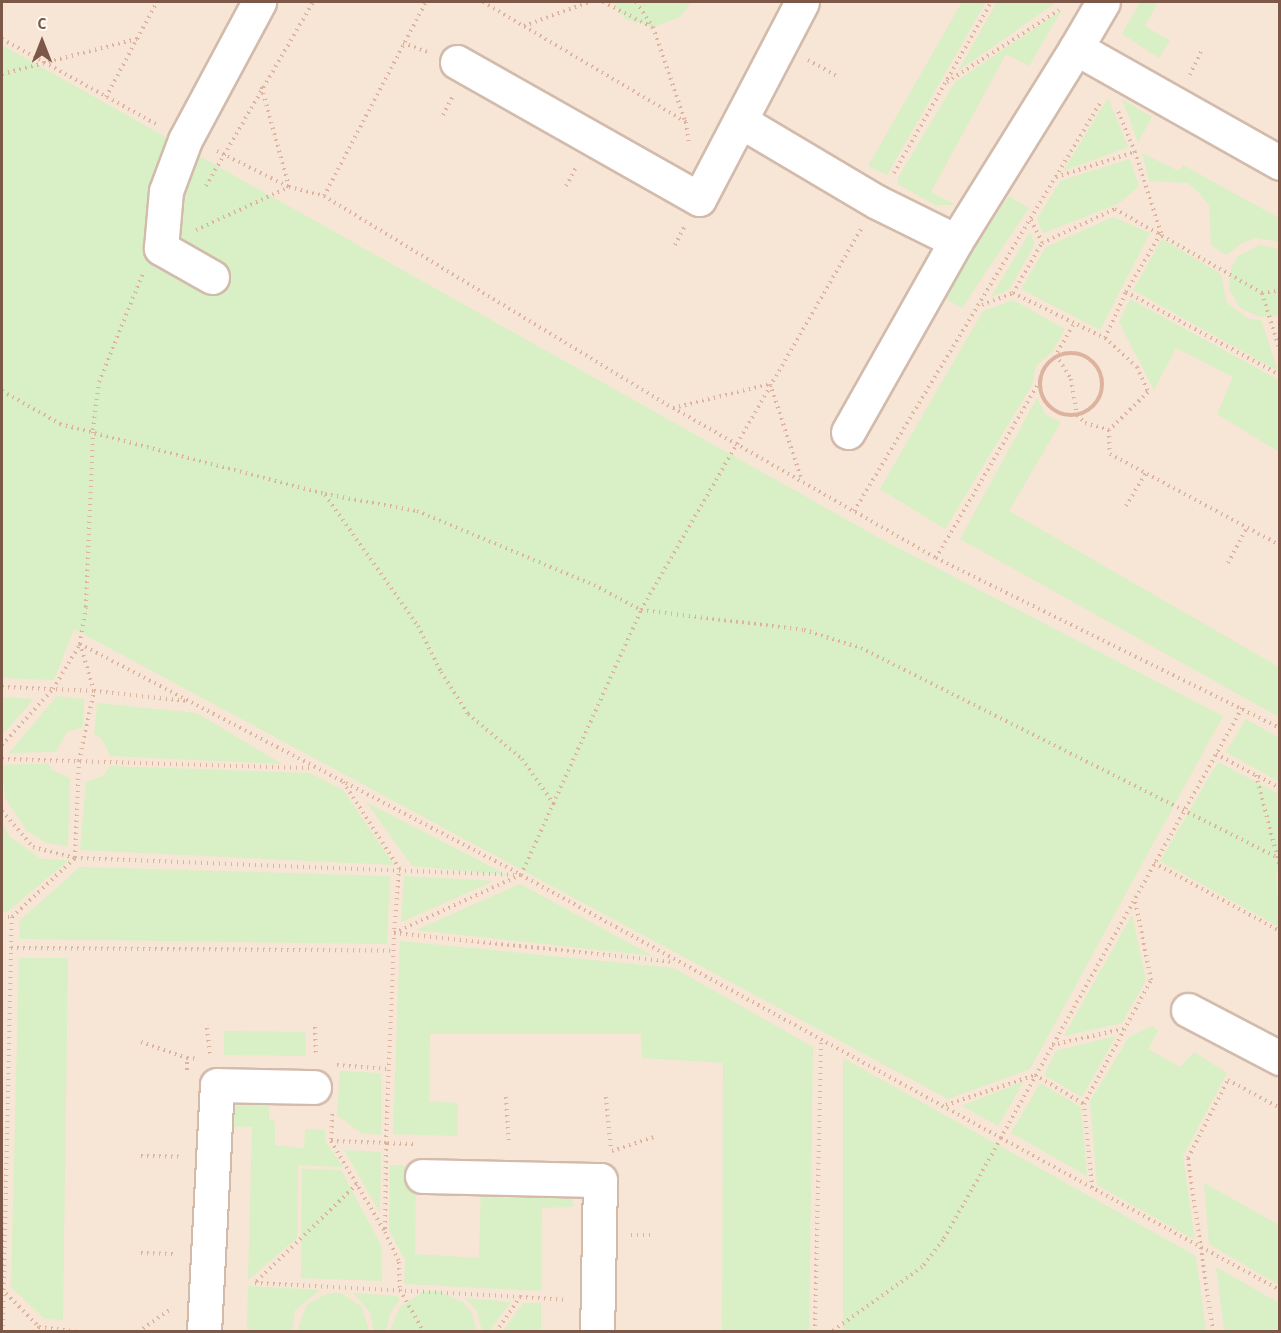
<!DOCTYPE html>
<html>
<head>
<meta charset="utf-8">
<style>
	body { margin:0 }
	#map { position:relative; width:1281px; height:1333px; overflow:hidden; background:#fff5e9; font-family:"Alegreya Sans",sans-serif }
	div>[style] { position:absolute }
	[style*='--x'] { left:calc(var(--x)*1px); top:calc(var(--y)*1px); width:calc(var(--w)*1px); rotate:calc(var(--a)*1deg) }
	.residential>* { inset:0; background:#f7e6d6 }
	.green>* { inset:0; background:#d9efc5 }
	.path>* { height:4px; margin-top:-2px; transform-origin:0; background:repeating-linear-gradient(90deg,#ddb39f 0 1.5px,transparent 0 6px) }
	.path>.ring { margin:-2px; padding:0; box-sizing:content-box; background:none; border:4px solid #ddb39f; border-radius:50% }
	.roads { filter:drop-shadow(2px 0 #d3bbac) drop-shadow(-2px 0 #d3bbac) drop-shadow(0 2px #d3bbac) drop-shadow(0 -2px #d3bbac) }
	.minor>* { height:33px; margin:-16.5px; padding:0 16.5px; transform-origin:16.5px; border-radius:16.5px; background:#fff }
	span { translate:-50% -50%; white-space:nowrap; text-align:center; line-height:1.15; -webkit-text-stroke:4.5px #fff9f2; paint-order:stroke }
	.frame { position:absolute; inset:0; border:3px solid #7d5848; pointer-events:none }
	.north { position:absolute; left:12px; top:12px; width:60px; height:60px; -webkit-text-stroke:4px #fff9f2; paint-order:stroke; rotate:0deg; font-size:16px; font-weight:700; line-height:24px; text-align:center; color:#7d5848 }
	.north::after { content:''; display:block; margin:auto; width:21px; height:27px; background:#7d5848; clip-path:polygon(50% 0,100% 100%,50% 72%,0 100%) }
</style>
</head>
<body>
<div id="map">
	<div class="residential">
		<i style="clip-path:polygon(2px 2px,1279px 2px,1279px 1331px,2px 1331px)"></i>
	</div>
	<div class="green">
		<i style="clip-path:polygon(612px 2px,691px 2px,680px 17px,653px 27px,625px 19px)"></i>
		<i style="clip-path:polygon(962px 2px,986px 2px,887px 175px,868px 166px)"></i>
		<i style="clip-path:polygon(997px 2px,1057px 2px,958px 71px)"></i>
		<i style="clip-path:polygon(1140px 2px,1158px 2px,1145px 26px,1170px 41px,1159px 58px,1122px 34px)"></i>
		<i style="clip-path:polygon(1062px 10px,1029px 66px,1006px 54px,931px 192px,955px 205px,935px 205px,898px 184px,898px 178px,955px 82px)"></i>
		<i style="clip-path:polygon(2px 45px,883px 540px,1223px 716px,1030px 1069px,948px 1099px,74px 629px,54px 680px,2px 678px)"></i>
		<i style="clip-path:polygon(1108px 98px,1128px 147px,1063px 171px)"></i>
		<i style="clip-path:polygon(1122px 99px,1152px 117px,1138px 142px)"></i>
		<i style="clip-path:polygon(1142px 153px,1179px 171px,1183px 165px,1279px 218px,1279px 242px,1257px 238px,1242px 243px,1226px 255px,1211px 245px,1209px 205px,1199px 193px,1188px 183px,1149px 181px)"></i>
		<i style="clip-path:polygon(1130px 159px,1139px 186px,1118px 204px,1043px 233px,1037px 219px,1060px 181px)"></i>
		<i style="clip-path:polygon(1009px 196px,1029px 208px,962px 308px,941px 296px)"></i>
		<i style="clip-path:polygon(1113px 217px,1150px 233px,1100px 330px,1021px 289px,1046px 247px)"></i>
		<i style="clip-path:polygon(1030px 232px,1035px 244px,1009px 290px,991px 297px)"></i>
		<i style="clip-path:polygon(1162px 239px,1221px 274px,1227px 303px,1249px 319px,1261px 320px,1278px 371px,1133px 290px)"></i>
		<i style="clip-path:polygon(1260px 245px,1279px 249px,1279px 314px,1272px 317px,1260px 317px,1240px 308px,1229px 289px,1231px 267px,1238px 256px)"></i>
		<i style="clip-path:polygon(1130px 299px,1279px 380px,1279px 452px,1217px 414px,1233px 377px,1176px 348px,1154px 390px,1119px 322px)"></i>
		<i style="clip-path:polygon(1013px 300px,1065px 329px,1052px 352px,1036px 366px,1032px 385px,945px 529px,880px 489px,983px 311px)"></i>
		<i style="clip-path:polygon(1037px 398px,1046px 415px,1061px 422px,1009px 511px,1279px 667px,1279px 717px,960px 539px)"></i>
		<i style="clip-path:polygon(57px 696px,84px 699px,83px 727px,67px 732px,56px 752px,9px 753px)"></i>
		<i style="clip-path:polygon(2px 697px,34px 699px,2px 735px)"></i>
		<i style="clip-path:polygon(97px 703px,197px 713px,282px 764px,110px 756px,102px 739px,94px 734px)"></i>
		<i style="clip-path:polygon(1246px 719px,1279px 738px,1279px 782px,1226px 752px)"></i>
		<i style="clip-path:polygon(1218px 762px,1279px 794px,1279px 873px,1276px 872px,1279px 927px,1160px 861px)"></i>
		<i style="clip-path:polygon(48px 763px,52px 770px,70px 778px,68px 847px,45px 842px,27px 831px,5px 798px,2px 765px)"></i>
		<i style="clip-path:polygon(110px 766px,310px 773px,343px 790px,394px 865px,80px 850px,86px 782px,103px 776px)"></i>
		<i style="clip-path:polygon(367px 803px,368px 803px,507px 875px,412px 866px)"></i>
		<i style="clip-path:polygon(2px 823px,9px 836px,41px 859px,69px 860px,7px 912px,2px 912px)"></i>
		<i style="clip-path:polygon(80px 867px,390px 876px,387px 944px,20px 939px,19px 921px)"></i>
		<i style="clip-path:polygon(404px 876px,494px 881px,401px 922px)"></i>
		<i style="clip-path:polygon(520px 884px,653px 956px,416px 930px)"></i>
		<i style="clip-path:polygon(1132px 915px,1146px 980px,1122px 1023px,1064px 1036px)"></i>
		<i style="clip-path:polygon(400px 941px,674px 968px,813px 1047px,809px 1331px,722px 1331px,723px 1063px,642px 1058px,641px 1034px,430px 1034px,429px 1101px,458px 1103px,457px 1136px,393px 1134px)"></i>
		<i style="clip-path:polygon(19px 958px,68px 958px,63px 1320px,45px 1319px,11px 1287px)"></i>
		<i style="clip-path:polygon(1152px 1026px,1158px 1031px,1148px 1049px,1180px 1067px,1194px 1052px,1227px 1073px,1183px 1156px,1195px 1240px,1097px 1185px,1090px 1101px,1129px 1037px)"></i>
		<i style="clip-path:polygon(224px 1031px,306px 1032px,305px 1056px,224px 1055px)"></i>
		<i style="clip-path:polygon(1116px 1036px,1082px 1097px,1044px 1075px,1056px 1051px)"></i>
		<i style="clip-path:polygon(843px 1058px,1196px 1256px,1206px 1331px,843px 1331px)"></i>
		<i style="clip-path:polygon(340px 1071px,381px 1073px,381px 1135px,361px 1133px,337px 1115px)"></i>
		<i style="clip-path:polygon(1024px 1081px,998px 1126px,962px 1106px)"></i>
		<i style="clip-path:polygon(1040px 1083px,1081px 1107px,1087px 1176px,1011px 1133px)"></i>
		<i style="clip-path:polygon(269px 1098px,269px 1120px,275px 1121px,275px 1145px,304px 1148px,305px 1129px,325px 1130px,325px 1141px,343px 1167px,298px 1165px,297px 1238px,248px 1280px,252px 1127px,224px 1126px,234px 1107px)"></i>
		<i style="clip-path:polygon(344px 1150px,381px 1152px,380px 1213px)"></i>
		<i style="clip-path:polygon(390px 1165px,416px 1166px,415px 1254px,479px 1258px,481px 1184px,565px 1190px,572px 1197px,573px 1207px,542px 1208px,541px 1291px,404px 1284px,405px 1260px,389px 1230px)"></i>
		<i style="clip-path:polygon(302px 1169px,341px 1170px,381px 1245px,382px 1281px,301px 1278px)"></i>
		<i style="clip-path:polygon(1204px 1183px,1279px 1225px,1279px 1285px,1209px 1244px)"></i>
		<i style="clip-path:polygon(1216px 1267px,1279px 1303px,1279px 1331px,1224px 1331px)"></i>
		<i style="clip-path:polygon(248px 1286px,320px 1290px,295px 1310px,292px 1331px,247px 1331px)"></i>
		<i style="clip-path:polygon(437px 1291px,463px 1302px,472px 1313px,477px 1331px,390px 1331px,400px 1307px,423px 1292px)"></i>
		<i style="clip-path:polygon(329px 1293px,341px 1293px,362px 1307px,369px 1331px,297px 1331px,307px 1304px)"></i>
		<i style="clip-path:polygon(353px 1293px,397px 1296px,400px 1300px,391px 1311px,386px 1331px,374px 1331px,370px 1312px)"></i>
		<i style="clip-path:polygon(465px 1298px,511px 1302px,489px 1331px,482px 1331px,477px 1311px)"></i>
		<i style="clip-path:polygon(523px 1303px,541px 1303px,541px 1331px,503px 1331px)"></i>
	</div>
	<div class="path">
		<i style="--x:483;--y:2;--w:236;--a:30.6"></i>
		<i style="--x:686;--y:122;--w:21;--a:82"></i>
		<i style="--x:603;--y:2;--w:55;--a:27"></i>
		<i style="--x:636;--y:2;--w:30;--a:56"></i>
		<i style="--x:653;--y:27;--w:99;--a:71.2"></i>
		<i style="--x:524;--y:26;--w:69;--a:-20.3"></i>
		<i style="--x:2;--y:39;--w:178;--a:28.9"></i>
		<i style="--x:403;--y:43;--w:27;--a:20"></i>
		<i style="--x:808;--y:60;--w:35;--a:29"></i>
		<i style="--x:2;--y:74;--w:143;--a:-14.6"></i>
		<i style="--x:1190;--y:75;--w:26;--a:-65"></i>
		<i style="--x:947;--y:82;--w:133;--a:-32.7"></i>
		<i style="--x:106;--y:97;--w:108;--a:-61.8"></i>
		<i style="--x:443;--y:115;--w:20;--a:-63"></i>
		<i style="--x:217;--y:151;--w:80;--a:26.6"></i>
		<i style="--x:289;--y:187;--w:36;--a:14"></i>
		<i style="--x:324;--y:196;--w:408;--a:31.3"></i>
		<i style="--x:673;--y:408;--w:303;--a:29.7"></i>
		<i style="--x:936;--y:558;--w:384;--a:26.3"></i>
		<i style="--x:894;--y:173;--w:197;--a:-60.4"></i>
		<i style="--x:1056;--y:177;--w:83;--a:-17.6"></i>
		<i style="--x:206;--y:186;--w:213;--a:-59.8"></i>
		<i style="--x:566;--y:186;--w:21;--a:-61"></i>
		<i style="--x:324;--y:196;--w:219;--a:-62.3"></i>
		<i style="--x:1031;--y:220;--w:25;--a:64"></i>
		<i style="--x:1042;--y:243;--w:81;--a:-25"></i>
		<i style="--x:1115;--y:209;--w:169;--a:29.7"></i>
		<i style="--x:1262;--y:293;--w:61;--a:72.8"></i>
		<i style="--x:196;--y:230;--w:102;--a:-24.8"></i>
		<i style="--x:289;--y:187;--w:106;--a:-105.4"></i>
		<i style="--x:675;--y:245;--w:20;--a:-63"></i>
		<i style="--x:1126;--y:292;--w:175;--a:28.3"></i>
		<i style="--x:1013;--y:293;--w:58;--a:-59.9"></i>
		<i style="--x:1262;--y:293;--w:18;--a:-9"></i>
		<i style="--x:982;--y:305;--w:33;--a:-21"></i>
		<i style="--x:1013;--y:293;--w:102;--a:26.1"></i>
		<i style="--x:1105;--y:338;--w:43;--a:42.2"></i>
		<i style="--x:1137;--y:367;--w:27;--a:66"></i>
		<i style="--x:1148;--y:392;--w:54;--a:135.7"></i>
		<i style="--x:1109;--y:430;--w:24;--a:88"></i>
		<i style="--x:1110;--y:454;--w:193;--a:28.2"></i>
		<i style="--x:1073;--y:325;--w:34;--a:120"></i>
		<i style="--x:1056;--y:355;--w:28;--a:58"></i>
		<i style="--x:1071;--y:379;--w:36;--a:81"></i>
		<i style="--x:1077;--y:415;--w:11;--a:45"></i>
		<i style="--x:1085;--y:423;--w:25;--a:16"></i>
		<i style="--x:1105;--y:338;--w:51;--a:-65.5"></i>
		<i style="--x:1126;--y:292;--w:69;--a:-59.3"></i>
		<i style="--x:1161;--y:233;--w:85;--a:-107.8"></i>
		<i style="--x:1135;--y:152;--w:47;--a:-112.7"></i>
		<i class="ring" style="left:1040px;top:353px;width:58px;height:58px"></i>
		<i style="--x:2;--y:391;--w:67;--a:29.6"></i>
		<i style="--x:60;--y:424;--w:274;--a:14.8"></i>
		<i style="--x:325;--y:494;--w:94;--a:10.5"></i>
		<i style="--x:417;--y:511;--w:192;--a:22.7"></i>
		<i style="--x:594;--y:585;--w:53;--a:28"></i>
		<i style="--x:641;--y:610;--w:164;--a:7"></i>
		<i style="--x:804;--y:630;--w:60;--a:17.5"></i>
		<i style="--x:861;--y:648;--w:465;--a:26.7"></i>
		<i style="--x:673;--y:408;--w:100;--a:-13.9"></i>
		<i style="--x:770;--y:384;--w:99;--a:71.7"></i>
		<i style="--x:325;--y:495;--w:161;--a:54.6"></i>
		<i style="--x:418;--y:626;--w:51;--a:63.4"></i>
		<i style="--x:441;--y:672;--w:50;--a:57.3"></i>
		<i style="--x:468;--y:714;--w:70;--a:39.8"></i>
		<i style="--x:522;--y:759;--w:57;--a:54.9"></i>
		<i style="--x:1126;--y:506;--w:39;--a:-59"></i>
		<i style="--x:854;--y:511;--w:479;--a:-58.9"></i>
		<i style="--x:936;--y:558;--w:208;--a:-59.6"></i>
		<i style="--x:1228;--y:563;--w:40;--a:-62"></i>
		<i style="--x:2;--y:687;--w:92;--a:2.5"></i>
		<i style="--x:94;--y:691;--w:94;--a:6.1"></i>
		<i style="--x:1242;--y:708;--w:493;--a:119.3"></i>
		<i style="--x:1001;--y:1138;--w:318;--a:28.6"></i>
		<i style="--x:2;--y:745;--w:76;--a:-47.7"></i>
		<i style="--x:53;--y:689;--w:52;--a:-59"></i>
		<i style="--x:80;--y:644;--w:498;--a:27.6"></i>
		<i style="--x:521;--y:875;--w:547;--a:28.72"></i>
		<i style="--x:1001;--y:1138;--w:117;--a:119.6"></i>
		<i style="--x:943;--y:1240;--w:34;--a:128"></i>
		<i style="--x:922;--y:1267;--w:112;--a:144.5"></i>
		<i style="--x:1216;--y:754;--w:72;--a:28"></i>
		<i style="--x:2;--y:759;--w:311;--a:1.7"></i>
		<i style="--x:1256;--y:775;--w:96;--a:75.5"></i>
		<i style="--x:343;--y:782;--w:103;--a:56.9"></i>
		<i style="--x:399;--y:868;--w:65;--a:94.4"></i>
		<i style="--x:394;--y:933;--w:281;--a:5.9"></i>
		<i style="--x:2;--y:811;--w:48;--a:49.3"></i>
		<i style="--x:33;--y:847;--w:43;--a:14.7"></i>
		<i style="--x:75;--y:858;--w:97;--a:-87.6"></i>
		<i style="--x:79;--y:761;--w:72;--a:-77.9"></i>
		<i style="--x:94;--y:691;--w:49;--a:-106.6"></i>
		<i style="--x:80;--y:644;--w:37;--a:-81"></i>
		<i style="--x:86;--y:607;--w:177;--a:-87.7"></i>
		<i style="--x:93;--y:430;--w:48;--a:-82.9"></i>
		<i style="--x:99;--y:382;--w:118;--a:-68"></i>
		<i style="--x:1154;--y:863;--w:143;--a:28.4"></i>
		<i style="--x:2;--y:917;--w:10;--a:0"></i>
		<i style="--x:12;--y:917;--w:86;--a:-43.1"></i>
		<i style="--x:75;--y:858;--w:446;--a:2.2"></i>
		<i style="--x:521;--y:875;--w:291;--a:-65.6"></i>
		<i style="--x:641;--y:610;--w:440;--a:-60"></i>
		<i style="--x:11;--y:948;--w:382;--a:0.4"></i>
		<i style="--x:315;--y:1027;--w:27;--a:88"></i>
		<i style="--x:207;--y:1028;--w:26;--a:83"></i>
		<i style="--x:141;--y:1042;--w:49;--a:19.2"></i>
		<i style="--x:1052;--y:1045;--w:73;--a:-12.7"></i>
		<i style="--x:337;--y:1065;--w:50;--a:4.6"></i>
		<i style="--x:187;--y:1070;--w:12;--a:-90"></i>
		<i style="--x:187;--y:1058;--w:11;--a:5"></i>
		<i style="--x:506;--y:1097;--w:47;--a:86.3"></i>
		<i style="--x:606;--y:1097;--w:53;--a:84.6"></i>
		<i style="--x:946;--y:1105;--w:94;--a:-18.6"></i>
		<i style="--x:1035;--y:1075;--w:57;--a:30.6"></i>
		<i style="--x:332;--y:1114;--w:27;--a:92"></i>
		<i style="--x:331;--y:1141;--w:106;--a:59.3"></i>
		<i style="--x:385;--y:1232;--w:33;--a:65"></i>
		<i style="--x:399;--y:1262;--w:28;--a:88"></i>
		<i style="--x:400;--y:1290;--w:48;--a:60.3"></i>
		<i style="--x:331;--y:1141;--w:55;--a:2.1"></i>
		<i style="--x:386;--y:1143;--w:88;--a:90.7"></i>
		<i style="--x:413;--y:1144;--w:27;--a:-178"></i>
		<i style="--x:386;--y:1143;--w:210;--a:-87.8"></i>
		<i style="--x:394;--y:933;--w:139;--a:-24.7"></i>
		<i style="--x:612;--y:1151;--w:44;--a:-18.4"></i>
		<i style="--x:141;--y:1156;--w:39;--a:1"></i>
		<i style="--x:357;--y:1184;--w:142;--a:135.9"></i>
		<i style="--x:255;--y:1283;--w:265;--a:3"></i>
		<i style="--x:1092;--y:1188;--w:84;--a:-95.4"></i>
		<i style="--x:1084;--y:1104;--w:141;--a:-61.6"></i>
		<i style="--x:1151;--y:980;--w:82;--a:-101.3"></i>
		<i style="--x:631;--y:1235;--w:23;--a:0"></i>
		<i style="--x:141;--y:1253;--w:35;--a:2"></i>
		<i style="--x:2;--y:1289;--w:53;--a:45.8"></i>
		<i style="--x:39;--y:1327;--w:8;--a:140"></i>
		<i style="--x:39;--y:1327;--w:41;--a:7"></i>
		<i style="--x:3;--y:1332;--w:415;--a:-88.8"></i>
		<i style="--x:138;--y:1332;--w:42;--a:-35.2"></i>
		<i style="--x:496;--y:1332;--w:42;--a:-55.6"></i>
		<i style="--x:520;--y:1297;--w:47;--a:3.7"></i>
		<i style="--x:815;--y:1332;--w:292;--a:-88.8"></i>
		<i style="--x:1213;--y:1332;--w:176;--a:-98.2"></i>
		<i style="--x:1188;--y:1158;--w:88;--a:-62.9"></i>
		<i style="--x:1228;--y:1080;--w:59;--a:28.3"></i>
	</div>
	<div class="roads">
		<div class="minor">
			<i style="--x:1076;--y:48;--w:53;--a:-59.6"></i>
			<i style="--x:457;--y:62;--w:278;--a:29.5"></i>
			<i style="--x:699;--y:199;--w:222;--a:-62.4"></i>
			<i style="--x:742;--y:122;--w:157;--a:30.7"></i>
			<i style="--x:877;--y:202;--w:88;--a:26.3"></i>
			<i style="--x:212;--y:277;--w:59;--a:-150.4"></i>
			<i style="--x:161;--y:248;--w:57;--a:-85"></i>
			<i style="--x:166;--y:191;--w:54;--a:-69.6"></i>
			<i style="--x:185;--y:140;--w:157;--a:-61.8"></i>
			<i style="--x:848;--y:432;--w:219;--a:-60.5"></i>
			<i style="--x:956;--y:241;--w:227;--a:-58.1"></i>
			<i style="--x:1076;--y:48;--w:234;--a:29.4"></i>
			<i style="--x:1188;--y:1010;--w:104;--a:27.6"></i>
			<i style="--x:422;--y:1176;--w:178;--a:1.3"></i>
			<i style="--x:600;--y:1180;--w:152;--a:91.1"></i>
			<i style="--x:204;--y:1332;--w:247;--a:-87"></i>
			<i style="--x:217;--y:1085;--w:97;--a:1.2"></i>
		</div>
	</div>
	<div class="frame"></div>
	<div class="north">С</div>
</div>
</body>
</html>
